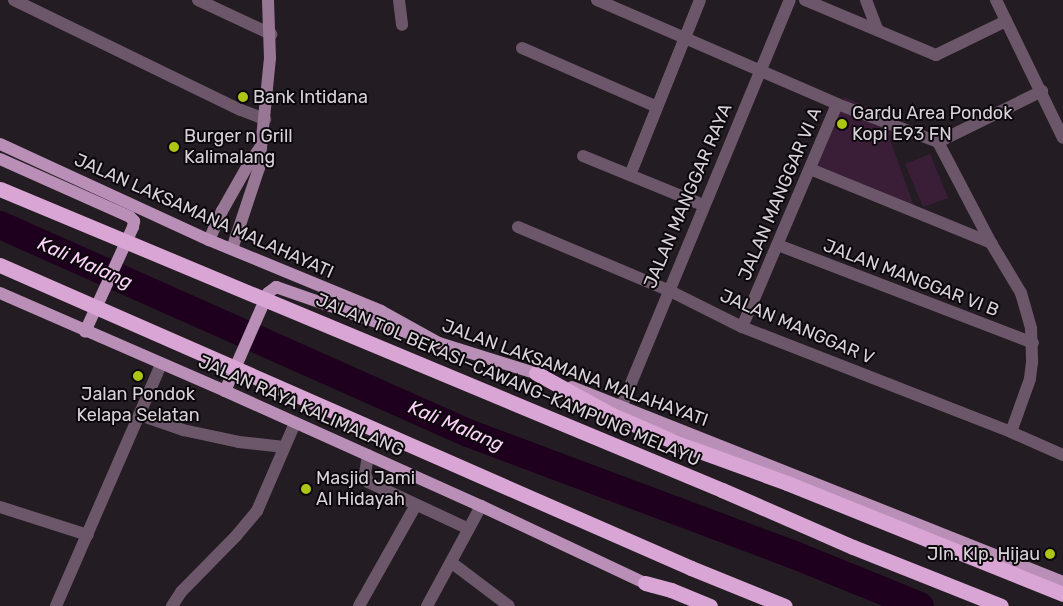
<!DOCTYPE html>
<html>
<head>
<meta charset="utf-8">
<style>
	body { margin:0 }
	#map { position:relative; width:1063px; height:606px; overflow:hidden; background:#241c23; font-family:Rubik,sans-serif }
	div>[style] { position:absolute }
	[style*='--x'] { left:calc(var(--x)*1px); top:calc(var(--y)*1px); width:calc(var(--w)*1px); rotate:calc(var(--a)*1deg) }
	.green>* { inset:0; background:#3a1e38 }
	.river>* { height:28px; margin:-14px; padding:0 14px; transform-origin:14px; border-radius:14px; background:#1e001e }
	.street>* { height:12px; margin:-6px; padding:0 6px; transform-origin:6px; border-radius:6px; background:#6c576a }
	.secondary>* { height:12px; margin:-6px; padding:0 6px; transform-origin:6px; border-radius:6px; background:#987795 }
	.primary>* { height:12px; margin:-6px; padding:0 6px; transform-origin:6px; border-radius:6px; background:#ba8fb7 }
	.highway>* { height:15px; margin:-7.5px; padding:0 7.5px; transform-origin:7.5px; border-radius:7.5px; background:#d9a5d5 }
	.dots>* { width:14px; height:14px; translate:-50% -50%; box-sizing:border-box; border:2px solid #0b070b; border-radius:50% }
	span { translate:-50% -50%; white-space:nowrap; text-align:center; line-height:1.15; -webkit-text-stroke:4px #0b070b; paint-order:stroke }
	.poi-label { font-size:18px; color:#d8d2d8 }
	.left { translate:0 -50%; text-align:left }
	.right { translate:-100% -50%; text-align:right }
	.street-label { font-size:18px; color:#d8d2d8 }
	.water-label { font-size:19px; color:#fdd2fa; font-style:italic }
</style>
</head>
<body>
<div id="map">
	<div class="green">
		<i style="clip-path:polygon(844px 97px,911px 126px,889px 137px,914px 206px,815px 166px)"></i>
		<i style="clip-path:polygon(930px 154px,948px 198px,923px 207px,905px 164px)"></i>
	</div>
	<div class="river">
		<i style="--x:0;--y:225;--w:512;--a:23.96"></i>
		<i style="--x:468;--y:433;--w:346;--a:20.5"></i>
		<i style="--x:792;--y:554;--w:138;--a:22.1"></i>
	</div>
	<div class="street">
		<i style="--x:14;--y:0;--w:252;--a:25.9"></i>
		<i style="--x:241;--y:110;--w:26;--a:21"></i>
		<i style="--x:198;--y:0;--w:81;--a:25"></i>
		<i style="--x:399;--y:0;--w:25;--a:83"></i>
		<i style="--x:597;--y:0;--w:262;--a:23.4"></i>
		<i style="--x:837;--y:104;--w:108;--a:20.6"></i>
		<i style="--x:938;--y:142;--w:116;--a:-26.1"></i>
		<i style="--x:805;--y:0;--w:142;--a:22.8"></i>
		<i style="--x:936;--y:55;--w:78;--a:-25.9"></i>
		<i style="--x:866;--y:0;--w:31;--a:69"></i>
		<i style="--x:996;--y:0;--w:153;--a:64.1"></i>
		<i style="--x:522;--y:48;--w:147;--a:23.6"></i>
		<i style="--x:938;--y:142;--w:114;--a:62.3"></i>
		<i style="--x:991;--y:243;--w:58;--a:59"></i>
		<i style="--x:1021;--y:293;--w:37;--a:74"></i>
		<i style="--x:1031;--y:329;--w:33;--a:88"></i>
		<i style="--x:1032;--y:362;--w:17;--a:97"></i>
		<i style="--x:1030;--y:379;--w:56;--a:109.7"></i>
		<i style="--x:583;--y:156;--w:130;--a:22.2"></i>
		<i style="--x:810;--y:169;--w:196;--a:22.2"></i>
		<i style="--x:630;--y:175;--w:188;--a:-68.2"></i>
		<i style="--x:518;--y:227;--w:163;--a:22.8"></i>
		<i style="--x:668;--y:290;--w:83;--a:26.6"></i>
		<i style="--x:742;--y:327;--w:289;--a:21.3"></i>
		<i style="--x:1011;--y:432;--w:57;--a:23.9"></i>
		<i style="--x:778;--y:245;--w:273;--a:21"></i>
		<i style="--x:742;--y:327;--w:242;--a:-66.9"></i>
		<i style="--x:622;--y:405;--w:438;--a:-67.5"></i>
		<i style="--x:140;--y:415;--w:46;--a:19.2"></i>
		<i style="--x:183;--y:430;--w:57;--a:12.1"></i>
		<i style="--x:239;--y:442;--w:45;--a:6.3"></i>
		<i style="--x:368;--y:455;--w:18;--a:99"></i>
		<i style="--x:365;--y:473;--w:9;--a:72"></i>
		<i style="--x:368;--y:482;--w:111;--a:25"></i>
		<i style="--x:0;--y:507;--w:92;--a:17.7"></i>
		<i style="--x:452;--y:563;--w:71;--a:37"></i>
		<i style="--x:56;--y:606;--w:264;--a:-66.5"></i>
		<i style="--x:172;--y:606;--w:17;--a:-57"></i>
		<i style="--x:181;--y:592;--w:78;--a:-45.5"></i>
		<i style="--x:236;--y:536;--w:33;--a:-50"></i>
		<i style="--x:257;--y:511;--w:96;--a:-66.6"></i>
		<i style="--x:359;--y:606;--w:116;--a:-60.6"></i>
		<i style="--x:427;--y:606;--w:114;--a:-61.6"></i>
	</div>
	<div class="secondary">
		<i style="--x:209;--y:240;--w:32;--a:-66"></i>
		<i style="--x:222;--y:211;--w:53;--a:-60.5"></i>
		<i style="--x:248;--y:165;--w:21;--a:-55"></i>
		<i style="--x:232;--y:249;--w:85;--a:-71.6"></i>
		<i style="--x:259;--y:168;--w:111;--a:-84.3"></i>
		<i style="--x:270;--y:58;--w:58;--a:-92"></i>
	</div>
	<div class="primary">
		<i style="--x:0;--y:144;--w:230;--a:24.7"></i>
		<i style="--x:209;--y:240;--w:186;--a:22.4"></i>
		<i style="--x:381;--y:311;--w:66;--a:28.9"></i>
		<i style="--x:439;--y:343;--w:110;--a:17.4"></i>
		<i style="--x:0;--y:159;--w:142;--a:24"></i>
		<i style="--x:130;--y:217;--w:6;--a:45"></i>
		<i style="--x:134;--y:221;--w:6;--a:99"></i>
		<i style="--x:133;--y:227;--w:115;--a:114.6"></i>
		<i style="--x:0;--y:293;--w:245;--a:23.5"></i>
		<i style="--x:225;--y:391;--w:281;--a:24.2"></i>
		<i style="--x:481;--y:506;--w:190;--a:25.2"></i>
		<i style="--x:572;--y:387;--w:528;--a:21.66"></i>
		<i style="--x:225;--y:391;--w:107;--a:-66.3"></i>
		<i style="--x:268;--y:293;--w:10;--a:-37"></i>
		<i style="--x:276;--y:287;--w:140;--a:19.2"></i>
	</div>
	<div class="highway">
		<i style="--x:0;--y:189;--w:782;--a:22.63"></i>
		<i style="--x:722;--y:490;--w:143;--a:23.5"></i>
		<i style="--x:853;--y:547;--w:159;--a:21.7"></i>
		<i style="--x:0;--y:265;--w:755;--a:23.68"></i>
		<i style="--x:691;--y:568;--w:101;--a:22"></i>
		<i style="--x:536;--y:373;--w:87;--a:28.9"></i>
		<i style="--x:612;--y:415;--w:74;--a:23.1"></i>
		<i style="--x:680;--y:444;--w:114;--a:20"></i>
		<i style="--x:787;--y:483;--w:297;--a:21.9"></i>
		<i style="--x:645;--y:583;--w:27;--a:15"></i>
		<i style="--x:671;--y:590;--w:42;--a:22.3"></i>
	</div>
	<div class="dots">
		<i style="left:243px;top:97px;background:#acc611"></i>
		<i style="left:842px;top:124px;background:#acc611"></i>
		<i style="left:174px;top:147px;background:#acc611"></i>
		<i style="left:138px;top:376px;background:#acc611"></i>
		<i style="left:306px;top:489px;background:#acc611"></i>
		<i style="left:1050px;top:554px;background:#acc611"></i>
	</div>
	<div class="poi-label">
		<span class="left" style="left:253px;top:97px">Bank Intidana</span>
		<span class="left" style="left:852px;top:124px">Gardu Area Pondok<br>Kopi E93 FN</span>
		<span class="left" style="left:184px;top:147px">Burger n Grill<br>Kalimalang</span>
		<span style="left:138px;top:405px">Jalan Pondok<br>Kelapa Selatan</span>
		<span class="left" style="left:316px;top:489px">Masjid Jami<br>Al Hidayah</span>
		<span class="right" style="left:1040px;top:554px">Jln. Klp. Hijau</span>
	</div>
	<div class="street-label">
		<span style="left:780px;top:194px;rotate:-67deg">JALAN MANGGAR VI A</span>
		<span style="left:688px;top:196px;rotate:-67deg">JALAN MANGGAR RAYA</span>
		<span style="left:204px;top:216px;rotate:24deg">JALAN LAKSAMANA MALAHAYATI</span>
		<span style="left:911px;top:278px;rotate:21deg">JALAN MANGGAR VI B</span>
		<span style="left:797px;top:327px;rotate:23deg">JALAN MANGGAR V</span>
		<span style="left:575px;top:373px;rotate:20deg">JALAN LAKSAMANA MALAHAYATI</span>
		<span style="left:508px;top:380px;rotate:23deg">JALAN TOL BEKASI–CAWANG–KAMPUNG MELAYU</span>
		<span style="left:301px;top:406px;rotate:24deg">JALAN RAYA KALIMALANG</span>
	</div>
	<div class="water-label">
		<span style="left:85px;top:263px;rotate:24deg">Kali Malang</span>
		<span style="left:456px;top:426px;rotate:23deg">Kali Malang</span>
	</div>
</div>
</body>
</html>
